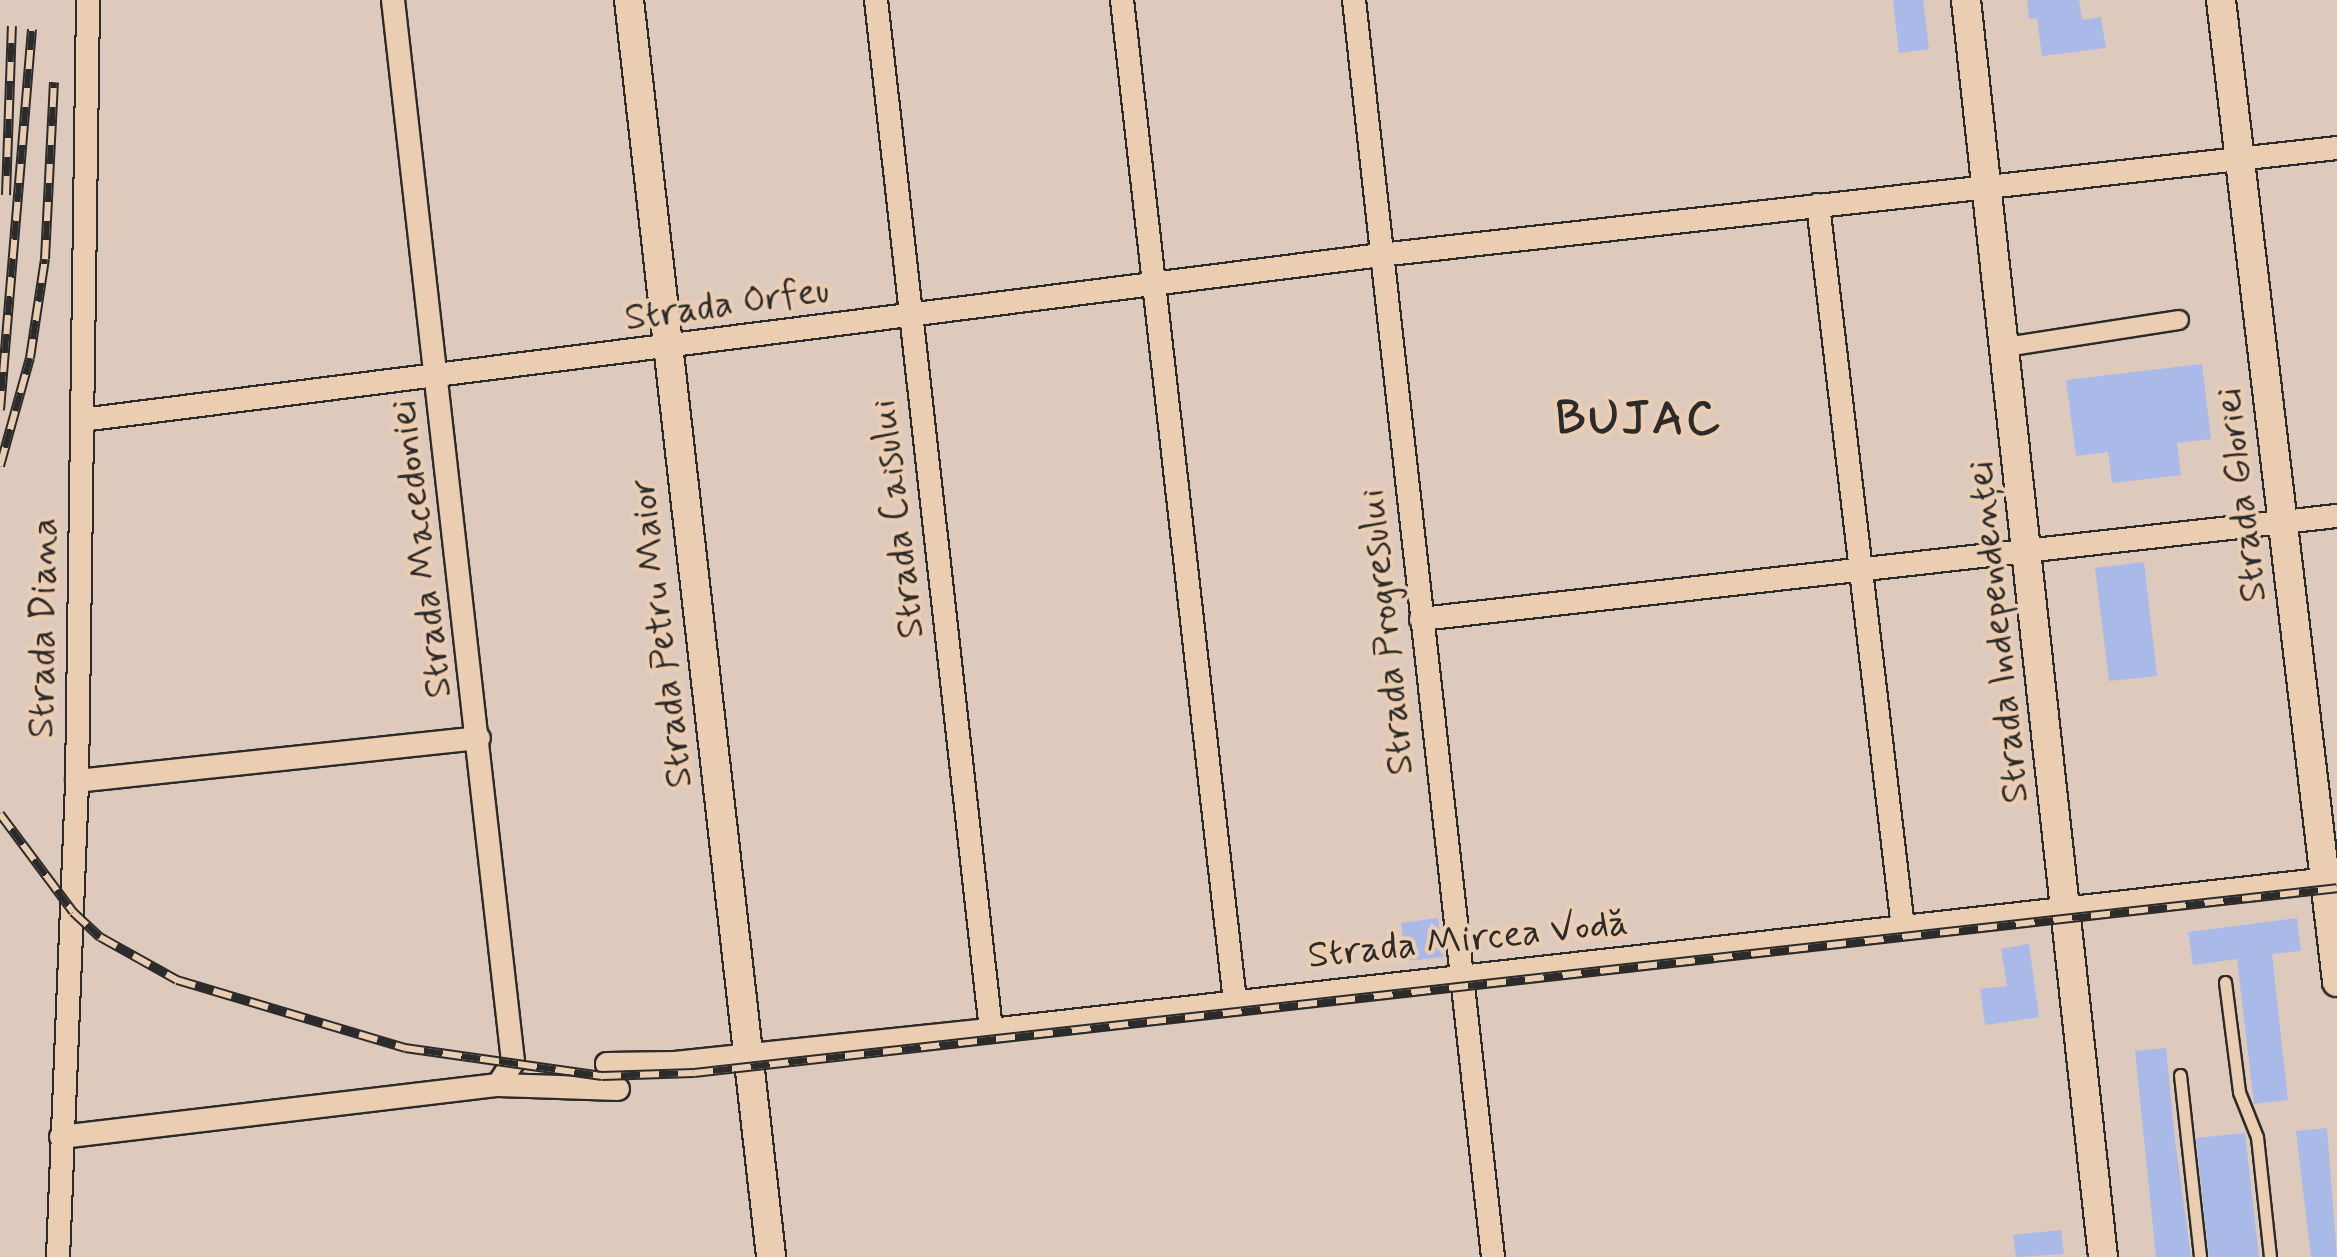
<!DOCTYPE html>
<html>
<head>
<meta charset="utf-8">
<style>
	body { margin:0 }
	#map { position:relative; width:2337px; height:1257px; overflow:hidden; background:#decabd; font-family:Mynerve,sans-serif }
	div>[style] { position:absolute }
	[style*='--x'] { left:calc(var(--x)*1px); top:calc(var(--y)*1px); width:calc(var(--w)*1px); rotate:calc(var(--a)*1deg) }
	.building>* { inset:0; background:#a9b9e8 }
	.roads { filter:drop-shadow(2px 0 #2b2b2b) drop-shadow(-2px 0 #2b2b2b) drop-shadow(0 2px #2b2b2b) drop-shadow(0 -2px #2b2b2b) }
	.service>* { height:11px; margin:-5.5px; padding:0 5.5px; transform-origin:5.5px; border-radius:5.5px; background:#ebceb2 }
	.pedestrian>* { height:18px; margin:-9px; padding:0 9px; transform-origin:9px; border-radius:9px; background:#ebceb2 }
	.minor>* { height:22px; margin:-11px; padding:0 11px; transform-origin:11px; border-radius:11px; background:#ebceb2 }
	.tertiary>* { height:28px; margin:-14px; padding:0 14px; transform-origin:14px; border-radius:14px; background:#ebceb2 }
	.rail>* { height:10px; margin-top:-5px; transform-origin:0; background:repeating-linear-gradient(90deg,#ebceb2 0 19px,#2b2b2b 0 38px); box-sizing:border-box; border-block:2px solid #2b2b2b }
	span { translate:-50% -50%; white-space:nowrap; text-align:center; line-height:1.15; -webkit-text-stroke:8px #ebceb2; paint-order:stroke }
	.street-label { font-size:38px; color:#2b2b2b }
	.district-label { font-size:48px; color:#2b2b2b; font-weight:700; letter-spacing:2.5px }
</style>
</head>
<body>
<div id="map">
	<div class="building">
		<i style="clip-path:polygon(1893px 0,1923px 0,1929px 49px,1899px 53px)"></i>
		<i style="clip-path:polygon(2027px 0,2079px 0,2082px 20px,2101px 17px,2106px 48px,2042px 56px,2037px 18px,2029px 19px)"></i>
		<i style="clip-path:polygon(2202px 364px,2211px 439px,2177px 443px,2181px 475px,2112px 483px,2108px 452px,2076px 456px,2066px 380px)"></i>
		<i style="clip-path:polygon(2144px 562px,2157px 676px,2109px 681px,2095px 568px)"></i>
		<i style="clip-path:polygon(1438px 918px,1443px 957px,1406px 961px,1401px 923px)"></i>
		<i style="clip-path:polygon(2297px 918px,2301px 951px,2272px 954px,2288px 1100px,2254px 1104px,2237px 959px,2193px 965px,2188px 932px)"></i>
		<i style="clip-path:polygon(2029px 944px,2039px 1017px,1985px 1025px,1980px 989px,2007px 986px,2001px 949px)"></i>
		<i style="clip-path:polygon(2166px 1048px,2175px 1140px,2191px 1257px,2156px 1257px,2135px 1051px)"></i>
		<i style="clip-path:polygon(2327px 1128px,2337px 1257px,2311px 1257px,2296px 1131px)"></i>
		<i style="clip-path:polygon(2245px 1133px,2259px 1257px,2209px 1257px,2196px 1138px)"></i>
		<i style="clip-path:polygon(2061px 1230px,2064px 1254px,2016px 1257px,2013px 1235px)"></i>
	</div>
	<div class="roads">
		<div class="service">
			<i style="--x:2225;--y:982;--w:111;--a:82.7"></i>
			<i style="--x:2239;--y:1092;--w:48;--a:68.2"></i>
			<i style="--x:2257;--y:1137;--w:121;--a:83.8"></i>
			<i style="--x:2180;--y:1075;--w:183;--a:83.7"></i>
		</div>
		<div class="pedestrian">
			<i style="--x:2006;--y:347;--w:175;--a:-8.9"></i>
		</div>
		<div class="minor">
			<i style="--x:393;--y:0;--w:1069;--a:83.55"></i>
			<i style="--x:513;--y:1062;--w:27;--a:123"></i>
			<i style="--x:876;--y:0;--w:1036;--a:83.63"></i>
			<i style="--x:1122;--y:0;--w:1007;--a:83.56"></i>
			<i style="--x:1354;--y:0;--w:1265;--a:83.69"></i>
			<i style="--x:1818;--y:205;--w:728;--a:83.29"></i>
			<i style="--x:82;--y:420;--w:1308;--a:-7.24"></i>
			<i style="--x:1380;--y:255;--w:963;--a:-6.38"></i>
			<i style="--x:1421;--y:619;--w:922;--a:-6.42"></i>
			<i style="--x:77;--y:781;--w:404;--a:-6.1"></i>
			<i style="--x:607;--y:1064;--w:68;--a:-0.8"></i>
			<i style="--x:675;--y:1063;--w:318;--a:-6"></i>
			<i style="--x:991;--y:1030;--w:1355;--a:-6.44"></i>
			<i style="--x:61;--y:1137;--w:440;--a:-6.8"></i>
			<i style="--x:498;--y:1085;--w:120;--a:1.9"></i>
			<i style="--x:58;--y:1257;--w:476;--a:-87.7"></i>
			<i style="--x:77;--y:781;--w:781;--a:-89.19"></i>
		</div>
		<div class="tertiary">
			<i style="--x:629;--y:0;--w:1265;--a:83.55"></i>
			<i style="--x:1966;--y:0;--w:1264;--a:83.78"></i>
			<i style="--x:2221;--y:0;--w:989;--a:83.26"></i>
		</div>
	</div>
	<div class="rail">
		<i style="--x:6;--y:195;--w:169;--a:-88"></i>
		<i style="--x:0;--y:410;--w:382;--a:-85.2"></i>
		<i style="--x:0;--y:466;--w:112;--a:-74.5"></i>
		<i style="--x:30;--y:358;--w:100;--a:-81.4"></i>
		<i style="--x:45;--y:259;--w:177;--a:-87.1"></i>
		<i style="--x:0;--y:814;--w:122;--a:53.3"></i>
		<i style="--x:73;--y:912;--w:37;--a:43"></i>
		<i style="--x:100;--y:937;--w:88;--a:29.2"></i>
		<i style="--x:177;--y:980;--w:238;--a:16.6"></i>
		<i style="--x:405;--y:1048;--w:199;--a:8.1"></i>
		<i style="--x:602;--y:1076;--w:92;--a:-1.9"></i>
		<i style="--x:694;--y:1073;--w:1653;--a:-6.42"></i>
	</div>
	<div class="street-label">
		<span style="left:727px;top:305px;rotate:-8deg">Strada Orfeu</span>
		<span style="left:2242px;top:495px;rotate:-97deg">Strada Gloriei</span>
		<span style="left:898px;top:519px;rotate:-97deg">Strada Caisului</span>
		<span style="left:422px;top:549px;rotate:-97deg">Strada Macedoniei</span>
		<span style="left:44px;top:628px;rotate:-89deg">Strada Diana</span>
		<span style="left:1387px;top:632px;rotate:-96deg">Strada Progresului</span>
		<span style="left:1999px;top:632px;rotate:-96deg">Strada Independenței</span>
		<span style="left:662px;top:633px;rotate:-97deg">Strada Petru Maior</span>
		<span style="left:1468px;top:940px;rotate:-6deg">Strada Mircea Vodă</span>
	</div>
	<div class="district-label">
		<span style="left:1639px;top:420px">BUJAC</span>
	</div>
</div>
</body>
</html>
